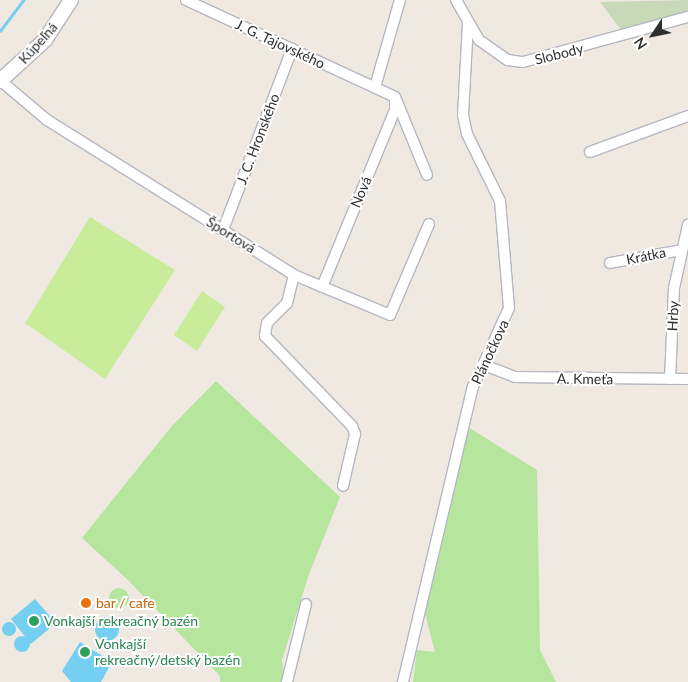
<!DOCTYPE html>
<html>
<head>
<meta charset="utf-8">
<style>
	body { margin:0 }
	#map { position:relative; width:688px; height:682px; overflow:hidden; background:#efe9e1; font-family:Lato,sans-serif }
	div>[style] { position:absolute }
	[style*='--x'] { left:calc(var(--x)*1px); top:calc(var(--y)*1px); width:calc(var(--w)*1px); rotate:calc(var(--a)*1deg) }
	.green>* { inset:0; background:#b6e59e }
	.round { border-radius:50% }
	.cemetery>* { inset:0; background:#c8d9b8 }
	.pitch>* { inset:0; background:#c9ec9a }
	.water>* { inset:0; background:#75cff0 }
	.stream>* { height:2.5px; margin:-1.25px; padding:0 1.25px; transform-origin:1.25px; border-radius:1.25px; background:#75cff0 }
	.roads { filter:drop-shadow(1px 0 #b4b7c1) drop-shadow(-1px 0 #b4b7c1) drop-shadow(0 1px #b4b7c1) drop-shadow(0 -1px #b4b7c1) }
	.street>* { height:10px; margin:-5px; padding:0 5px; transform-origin:5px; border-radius:5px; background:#fff }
	.secondary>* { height:14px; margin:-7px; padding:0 7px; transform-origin:7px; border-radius:7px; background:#fff }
	.dots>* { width:14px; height:14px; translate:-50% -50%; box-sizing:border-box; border:2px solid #fff; border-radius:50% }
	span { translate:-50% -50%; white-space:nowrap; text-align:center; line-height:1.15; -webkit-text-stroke:4px #fff; paint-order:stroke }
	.street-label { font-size:14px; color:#2e2e2e }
	.food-label { font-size:14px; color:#c56008 }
	.left { translate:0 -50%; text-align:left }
	.leisure-label { font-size:14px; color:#27864d }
	.north { position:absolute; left:628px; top:10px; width:50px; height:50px; -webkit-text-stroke:4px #fff; paint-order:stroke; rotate:236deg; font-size:14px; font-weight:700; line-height:20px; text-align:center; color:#2e2e2e }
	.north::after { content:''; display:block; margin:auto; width:18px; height:22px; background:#2e2e2e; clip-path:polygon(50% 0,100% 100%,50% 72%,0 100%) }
</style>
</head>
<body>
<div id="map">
	<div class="green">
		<i style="clip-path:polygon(216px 381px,340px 497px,309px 574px,282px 660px,284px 682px,220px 682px,220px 676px,128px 580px,82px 538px,171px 427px)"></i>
		<i style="clip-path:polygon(468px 427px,537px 470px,540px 650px,556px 682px,413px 682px,417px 650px,435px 652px,423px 606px)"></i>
		<i class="round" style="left:109px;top:588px;width:20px;height:20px"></i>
	</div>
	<div class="cemetery">
		<i style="clip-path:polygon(688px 0,688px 11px,621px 30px,600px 2px)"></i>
	</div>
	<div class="pitch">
		<i style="clip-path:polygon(90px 217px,175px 270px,105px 379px,25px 323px)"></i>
		<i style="clip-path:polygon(202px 291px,225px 307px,197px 351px,174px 335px)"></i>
	</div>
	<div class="water">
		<i style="clip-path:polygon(35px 599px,56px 623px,31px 644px,11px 619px)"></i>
		<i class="round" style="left:95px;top:617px;width:24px;height:24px"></i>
		<i class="round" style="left:2px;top:622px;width:14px;height:14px"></i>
		<i class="round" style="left:14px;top:636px;width:16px;height:16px"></i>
		<i style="clip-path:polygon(80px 642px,112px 662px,101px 682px,71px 682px,62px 671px)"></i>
	</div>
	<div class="stream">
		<i style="--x:0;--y:31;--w:39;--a:-53"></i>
	</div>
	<div class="roads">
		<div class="street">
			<i style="--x:186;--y:0;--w:230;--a:24.9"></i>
			<i style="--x:395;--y:97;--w:84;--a:67.7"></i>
			<i style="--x:456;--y:0;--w:46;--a:60.1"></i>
			<i style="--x:479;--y:40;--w:35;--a:35"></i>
			<i style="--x:508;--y:60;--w:15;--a:8"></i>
			<i style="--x:523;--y:62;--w:171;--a:-15.3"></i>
			<i style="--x:1;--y:81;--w:60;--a:40.3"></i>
			<i style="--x:47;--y:120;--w:292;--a:32.1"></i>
			<i style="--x:294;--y:275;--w:104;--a:22.6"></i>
			<i style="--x:390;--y:315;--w:99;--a:-66.8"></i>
			<i style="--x:375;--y:87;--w:91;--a:-74"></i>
			<i style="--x:590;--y:152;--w:104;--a:-20.2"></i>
			<i style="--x:223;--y:230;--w:194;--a:-69.1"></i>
			<i style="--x:610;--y:263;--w:73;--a:-10.2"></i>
			<i style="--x:294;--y:275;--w:29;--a:104"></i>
			<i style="--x:287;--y:303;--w:28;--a:135"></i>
			<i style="--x:267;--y:323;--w:13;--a:99"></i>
			<i style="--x:265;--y:336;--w:125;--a:46"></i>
			<i style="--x:352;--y:426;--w:9;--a:69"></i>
			<i style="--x:355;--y:434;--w:53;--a:103"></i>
			<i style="--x:322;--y:287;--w:191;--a:-67.6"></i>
			<i style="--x:395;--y:110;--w:10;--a:-90"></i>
			<i style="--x:484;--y:365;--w:33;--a:21"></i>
			<i style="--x:515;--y:377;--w:173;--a:0.7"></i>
			<i style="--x:670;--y:379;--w:91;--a:-87.5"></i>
			<i style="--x:674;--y:288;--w:65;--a:-77.5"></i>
			<i style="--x:287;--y:682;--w:80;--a:-76.3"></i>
			<i style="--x:403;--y:682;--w:303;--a:-76.7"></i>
			<i style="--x:473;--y:387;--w:87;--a:-65.5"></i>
			<i style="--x:509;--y:308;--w:107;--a:-94.8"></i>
			<i style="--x:500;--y:201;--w:75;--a:-116.2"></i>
			<i style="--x:467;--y:134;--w:19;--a:-102"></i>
			<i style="--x:463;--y:115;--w:92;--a:-86.9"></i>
		</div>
		<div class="secondary">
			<i style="--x:0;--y:81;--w:61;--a:-42.3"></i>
			<i style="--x:45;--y:40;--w:48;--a:-57"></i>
		</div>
	</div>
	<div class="dots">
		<i style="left:86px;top:603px;background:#e8710a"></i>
		<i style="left:34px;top:621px;background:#2e9e5b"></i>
		<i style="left:85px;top:652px;background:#2e9e5b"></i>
	</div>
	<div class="street-label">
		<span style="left:38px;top:43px;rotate:-48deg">Kúpeľná</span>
		<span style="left:280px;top:44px;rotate:25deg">J. G. Tajovského</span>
		<span style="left:559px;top:54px;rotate:-14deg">Slobody</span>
		<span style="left:258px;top:139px;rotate:-69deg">J. C. Hronského</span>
		<span style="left:361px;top:192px;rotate:-67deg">Nová</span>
		<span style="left:231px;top:235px;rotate:32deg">Športová</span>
		<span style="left:646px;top:256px;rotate:-11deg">Krátka</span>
		<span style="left:673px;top:316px;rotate:-87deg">Hrby</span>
		<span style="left:490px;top:352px;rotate:-65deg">Plánočkova</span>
		<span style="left:585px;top:379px;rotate:1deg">A. Kmeťa</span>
	</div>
	<div class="food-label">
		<span class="left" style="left:96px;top:603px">bar / cafe</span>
	</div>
	<div class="leisure-label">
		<span class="left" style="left:44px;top:621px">Vonkajší rekreačný bazén</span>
		<span class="left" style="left:95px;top:652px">Vonkajší<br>rekreačný/detský bazén</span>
	</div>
	<div class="north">N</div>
</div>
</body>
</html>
